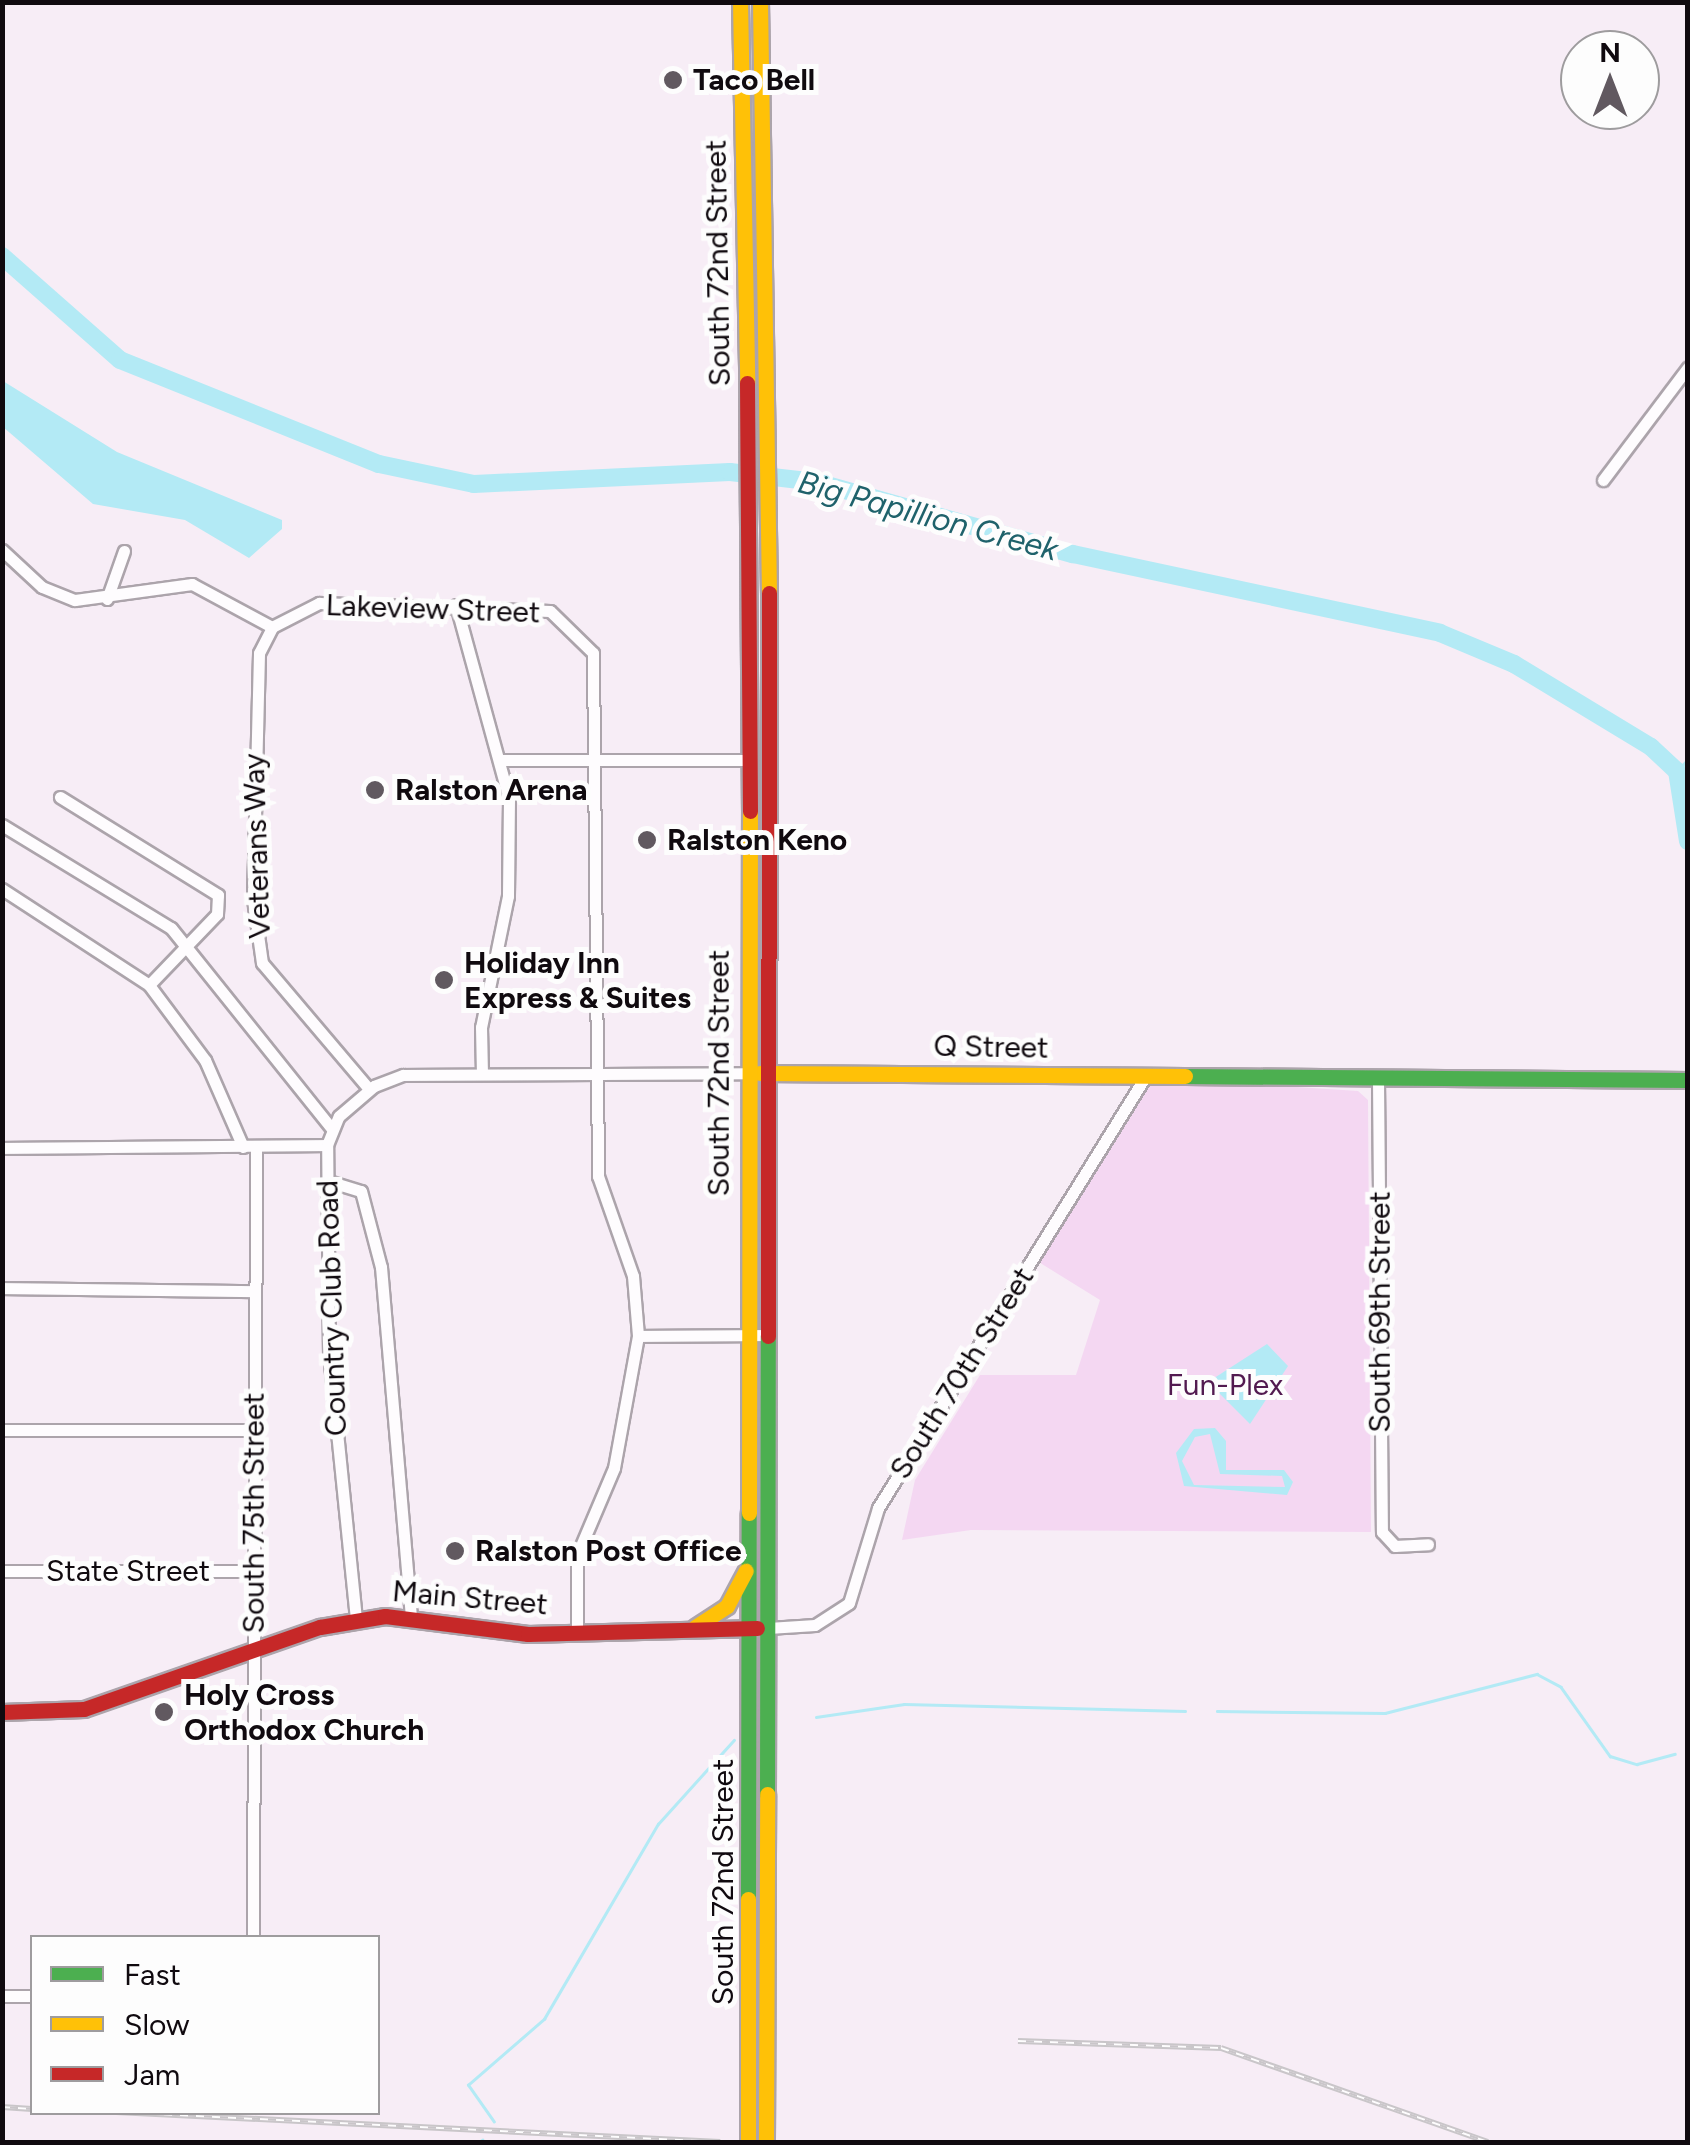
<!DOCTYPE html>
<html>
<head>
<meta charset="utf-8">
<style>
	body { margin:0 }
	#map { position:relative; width:1690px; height:2145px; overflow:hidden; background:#f7edf6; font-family:Figtree,sans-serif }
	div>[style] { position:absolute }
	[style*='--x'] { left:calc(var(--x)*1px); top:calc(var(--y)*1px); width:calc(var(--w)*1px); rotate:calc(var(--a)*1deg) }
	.green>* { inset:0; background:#f4d7f2 }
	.water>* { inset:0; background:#b3eaf5 }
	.stream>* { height:2.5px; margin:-1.25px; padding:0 1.25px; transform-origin:1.25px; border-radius:1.25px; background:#b3eaf5 }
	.river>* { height:18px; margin:-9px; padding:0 9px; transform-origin:9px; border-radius:9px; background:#b3eaf5 }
	.roads { filter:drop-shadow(2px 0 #aca4ab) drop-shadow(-2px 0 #aca4ab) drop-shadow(0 2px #aca4ab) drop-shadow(0 -2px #aca4ab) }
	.street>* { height:11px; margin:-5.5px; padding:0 5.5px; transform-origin:5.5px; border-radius:5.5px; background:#fefcfe }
	.fast>* { height:15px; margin:-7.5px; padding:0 7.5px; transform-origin:7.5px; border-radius:7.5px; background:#4caf50 }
	.slow>* { height:15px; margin:-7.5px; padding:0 7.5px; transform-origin:7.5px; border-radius:7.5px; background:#ffc107 }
	.jam>* { height:15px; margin:-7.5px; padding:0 7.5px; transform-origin:7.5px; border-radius:7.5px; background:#c62828 }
	.rail>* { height:6px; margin-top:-3px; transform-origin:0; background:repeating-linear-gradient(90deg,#fdfdfd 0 8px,#c9c6c9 0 16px); box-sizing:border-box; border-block:2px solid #c9c6c9 }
	.dots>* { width:28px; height:28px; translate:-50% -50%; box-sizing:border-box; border:5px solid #fdfdfd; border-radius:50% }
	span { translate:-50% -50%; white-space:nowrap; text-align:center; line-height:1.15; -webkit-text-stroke:10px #fdfdfd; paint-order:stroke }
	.poi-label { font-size:30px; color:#100a0f; font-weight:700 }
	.left { translate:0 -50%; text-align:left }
	.street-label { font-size:30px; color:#100a0f }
	.park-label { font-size:30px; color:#521a50 }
	.water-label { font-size:32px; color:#1f626b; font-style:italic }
	.frame { position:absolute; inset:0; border:5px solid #100a0f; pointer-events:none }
	.legend { position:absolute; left:30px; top:1935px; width:350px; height:180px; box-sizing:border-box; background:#fdfdfd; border:2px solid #9e9c9e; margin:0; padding:12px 18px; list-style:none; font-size:30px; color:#100a0f }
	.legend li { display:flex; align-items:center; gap:20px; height:50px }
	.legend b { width:50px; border:2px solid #9e9c9e }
	.north { position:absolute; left:1560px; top:30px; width:100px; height:100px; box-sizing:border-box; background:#fdfdfd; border:2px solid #9e9c9e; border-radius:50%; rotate:0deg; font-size:28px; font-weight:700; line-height:40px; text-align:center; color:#100a0f }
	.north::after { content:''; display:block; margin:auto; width:35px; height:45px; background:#615960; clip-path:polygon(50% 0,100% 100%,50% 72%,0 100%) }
</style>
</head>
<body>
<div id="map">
	<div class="green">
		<i style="clip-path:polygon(1265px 1085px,1358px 1091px,1368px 1100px,1371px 1532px,971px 1530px,902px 1540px,915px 1480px,980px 1375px,1076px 1375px,1100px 1300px,1037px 1261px,1145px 1086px)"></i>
	</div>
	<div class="water">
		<i style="clip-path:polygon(3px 381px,117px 452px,282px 520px,282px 529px,249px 558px,185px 520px,93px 504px,3px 427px)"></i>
		<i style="clip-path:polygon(1267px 1344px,1288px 1366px,1250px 1424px,1208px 1382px)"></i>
		<i style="clip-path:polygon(evenodd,1215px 1428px,1226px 1441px,1226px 1470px,1284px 1470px,1293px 1482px,1287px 1495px,1184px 1486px,1176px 1453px,1194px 1429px,1215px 1428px,1210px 1434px,1220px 1474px,1282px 1476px,1285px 1487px,1194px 1485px,1182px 1461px,1195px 1437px,1210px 1434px)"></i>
	</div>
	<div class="stream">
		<i style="--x:1677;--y:771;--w:16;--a:-47"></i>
		<i style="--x:1217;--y:1711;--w:168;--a:0.7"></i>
		<i style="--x:1385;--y:1713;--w:157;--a:-14.4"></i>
		<i style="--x:1537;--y:1674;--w:27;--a:28"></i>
		<i style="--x:1561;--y:1687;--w:85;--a:54.6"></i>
		<i style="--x:1610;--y:1756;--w:28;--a:17"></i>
		<i style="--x:1637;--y:1764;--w:39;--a:-15"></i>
		<i style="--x:816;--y:1717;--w:89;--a:-8.4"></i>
		<i style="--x:904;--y:1704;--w:281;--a:1.4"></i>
		<i style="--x:494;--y:2122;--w:45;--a:-125.1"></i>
		<i style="--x:468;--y:2085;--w:101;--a:-41"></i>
		<i style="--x:544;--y:2019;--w:226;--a:-59.7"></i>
		<i style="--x:658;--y:1824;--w:113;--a:-47.9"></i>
		<i style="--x:479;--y:2142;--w:4;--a:-34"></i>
	</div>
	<div class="river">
		<i style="--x:2;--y:256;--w:157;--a:41.4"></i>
		<i style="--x:120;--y:360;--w:279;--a:21.9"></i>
		<i style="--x:379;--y:464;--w:97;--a:11.9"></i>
		<i style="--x:474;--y:484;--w:256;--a:-2.7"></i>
		<i style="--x:730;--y:472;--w:87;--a:6.6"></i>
		<i style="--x:816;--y:482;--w:267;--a:15.7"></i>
		<i style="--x:1073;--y:554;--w:375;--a:12.1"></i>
		<i style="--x:1440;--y:633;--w:80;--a:22.7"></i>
		<i style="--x:1514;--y:664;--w:160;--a:31.2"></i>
		<i style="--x:1651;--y:747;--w:35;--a:43"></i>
		<i style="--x:1677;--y:771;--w:71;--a:81.1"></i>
	</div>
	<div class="roads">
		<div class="street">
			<i style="--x:1603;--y:480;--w:141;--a:-53"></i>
			<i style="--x:2;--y:550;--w:54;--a:42.8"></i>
			<i style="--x:42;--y:587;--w:35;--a:22"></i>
			<i style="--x:75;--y:600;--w:118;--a:-7.8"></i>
			<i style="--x:192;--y:584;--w:91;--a:28.3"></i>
			<i style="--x:107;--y:599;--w:51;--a:-70.5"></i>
			<i style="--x:456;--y:605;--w:201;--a:74.7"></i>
			<i style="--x:509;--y:799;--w:97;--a:90.6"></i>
			<i style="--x:508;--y:896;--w:134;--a:101.6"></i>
			<i style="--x:481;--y:1027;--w:47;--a:88.8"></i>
			<i style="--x:501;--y:760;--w:247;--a:0"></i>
			<i style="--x:60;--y:797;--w:186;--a:31.8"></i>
			<i style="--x:218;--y:895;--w:19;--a:93"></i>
			<i style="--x:217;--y:914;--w:98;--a:133.8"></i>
			<i style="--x:2;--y:825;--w:198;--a:31.4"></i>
			<i style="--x:171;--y:928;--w:258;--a:51.3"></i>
			<i style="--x:2;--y:889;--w:176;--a:33.1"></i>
			<i style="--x:149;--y:985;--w:94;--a:53.3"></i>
			<i style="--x:205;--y:1060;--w:95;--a:66.4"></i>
			<i style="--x:1378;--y:1080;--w:452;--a:89.5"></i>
			<i style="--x:1382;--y:1532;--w:19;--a:47"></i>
			<i style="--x:1395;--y:1546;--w:33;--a:-3"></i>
			<i style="--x:369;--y:1089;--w:165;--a:-130.3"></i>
			<i style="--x:262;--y:963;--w:65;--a:-98"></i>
			<i style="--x:253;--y:899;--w:246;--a:-88.6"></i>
			<i style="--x:259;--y:653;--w:29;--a:-63"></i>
			<i style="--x:272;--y:627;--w:53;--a:-27.1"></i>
			<i style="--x:319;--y:603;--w:231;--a:2"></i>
			<i style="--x:550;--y:611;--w:60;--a:44.3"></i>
			<i style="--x:593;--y:653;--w:523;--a:89.45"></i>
			<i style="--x:598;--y:1176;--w:106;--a:70.7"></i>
			<i style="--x:633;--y:1276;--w:60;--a:85.2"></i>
			<i style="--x:638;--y:1336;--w:134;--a:100.3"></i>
			<i style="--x:614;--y:1468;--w:95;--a:113"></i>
			<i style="--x:577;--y:1555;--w:78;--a:90"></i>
			<i style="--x:2;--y:1148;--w:325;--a:-0.5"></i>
			<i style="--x:328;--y:1181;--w:34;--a:17"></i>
			<i style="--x:361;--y:1191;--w:79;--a:75.3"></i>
			<i style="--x:381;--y:1267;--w:351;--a:85.1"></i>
			<i style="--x:2;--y:1288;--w:252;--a:0.7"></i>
			<i style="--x:638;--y:1336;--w:129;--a:-0.4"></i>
			<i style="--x:2;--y:1430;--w:252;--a:0"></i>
			<i style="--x:2;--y:1571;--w:252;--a:0"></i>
			<i style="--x:356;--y:1619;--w:265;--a:-95.8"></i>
			<i style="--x:329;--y:1355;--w:210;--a:-90.5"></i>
			<i style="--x:327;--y:1145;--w:31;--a:-68"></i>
			<i style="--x:339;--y:1116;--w:46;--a:-40.6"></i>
			<i style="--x:374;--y:1086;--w:31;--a:-21"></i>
			<i style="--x:403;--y:1075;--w:343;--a:-0.3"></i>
			<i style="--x:768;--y:1628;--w:47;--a:-3.7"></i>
			<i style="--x:815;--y:1625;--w:40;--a:-32.9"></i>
			<i style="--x:849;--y:1603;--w:99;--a:-73"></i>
			<i style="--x:878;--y:1508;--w:507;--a:-58.22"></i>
			<i style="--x:253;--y:1938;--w:790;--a:-89.78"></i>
			<i style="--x:2;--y:1996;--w:30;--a:0"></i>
		</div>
		<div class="fast">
			<i style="--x:1185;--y:1076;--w:503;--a:0.46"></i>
			<i style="--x:767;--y:1794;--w:458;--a:-89.9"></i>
			<i style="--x:748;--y:1899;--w:386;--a:-89.9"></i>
		</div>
		<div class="slow">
			<i style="--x:740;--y:2;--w:381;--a:88.9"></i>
			<i style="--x:760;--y:2;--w:591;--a:89.13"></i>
			<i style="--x:760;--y:1073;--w:425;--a:0.4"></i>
			<i style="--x:749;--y:1513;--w:702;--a:-89.92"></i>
			<i style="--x:695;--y:1627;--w:38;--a:-33"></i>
			<i style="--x:727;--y:1606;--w:40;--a:-62"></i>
			<i style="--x:748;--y:2142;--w:243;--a:-90"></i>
			<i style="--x:766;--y:2142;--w:348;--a:-89.8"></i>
		</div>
		<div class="jam">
			<i style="--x:747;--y:383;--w:428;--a:89.6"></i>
			<i style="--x:768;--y:1336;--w:743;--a:-89.92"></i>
			<i style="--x:2;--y:1712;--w:82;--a:-2.1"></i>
			<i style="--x:84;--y:1709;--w:250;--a:-19.2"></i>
			<i style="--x:320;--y:1627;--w:66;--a:-9.6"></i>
			<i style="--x:385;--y:1616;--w:144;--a:7.2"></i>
			<i style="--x:528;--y:1634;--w:229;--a:-1.5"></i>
		</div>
	</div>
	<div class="rail">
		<i style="--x:1018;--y:2041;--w:203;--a:2"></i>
		<i style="--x:1221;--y:2048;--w:283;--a:19.4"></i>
		<i style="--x:2;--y:2107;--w:30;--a:4"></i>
		<i style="--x:116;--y:2112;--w:605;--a:2.84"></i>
	</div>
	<div class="dots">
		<i style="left:673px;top:80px;background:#615960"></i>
		<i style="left:375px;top:790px;background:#615960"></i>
		<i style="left:647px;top:840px;background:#615960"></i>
		<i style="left:444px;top:980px;background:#615960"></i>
		<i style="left:455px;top:1551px;background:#615960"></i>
		<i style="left:164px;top:1712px;background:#615960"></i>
	</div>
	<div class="poi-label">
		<span class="left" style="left:693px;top:80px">Taco Bell</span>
		<span class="left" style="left:395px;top:790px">Ralston Arena</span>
		<span class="left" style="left:667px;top:840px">Ralston Keno</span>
		<span class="left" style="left:464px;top:980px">Holiday Inn<br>Express &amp; Suites</span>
		<span class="left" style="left:475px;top:1551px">Ralston Post Office</span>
		<span class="left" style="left:184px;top:1712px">Holy Cross<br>Orthodox Church</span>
	</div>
	<div class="street-label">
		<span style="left:718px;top:263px;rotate:-91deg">South 72nd Street</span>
		<span style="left:433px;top:609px;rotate:2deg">Lakeview Street</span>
		<span style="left:257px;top:846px;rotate:-92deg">Veterans Way</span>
		<span style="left:991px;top:1047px;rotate:1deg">Q Street</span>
		<span style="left:719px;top:1073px;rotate:-90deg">South 72nd Street</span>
		<span style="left:332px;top:1308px;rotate:-92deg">Country Club Road</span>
		<span style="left:1380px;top:1312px;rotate:-90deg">South 69th Street</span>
		<span style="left:962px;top:1373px;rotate:-58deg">South 70th Street</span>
		<span style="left:254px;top:1513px;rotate:-90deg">South 75th Street</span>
		<span style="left:128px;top:1571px">State Street</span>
		<span style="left:470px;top:1598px;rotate:5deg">Main Street</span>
		<span style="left:723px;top:1882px;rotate:-90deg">South 72nd Street</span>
	</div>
	<div class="park-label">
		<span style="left:1225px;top:1385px">Fun-Plex</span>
	</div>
	<div class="water-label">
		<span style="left:928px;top:516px;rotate:15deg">Big Papillion Creek</span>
	</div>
	<div class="frame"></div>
	<ul class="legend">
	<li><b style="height:12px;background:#4caf50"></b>Fast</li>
	<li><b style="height:12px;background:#ffc107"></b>Slow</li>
	<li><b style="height:12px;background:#c62828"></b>Jam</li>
	</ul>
	<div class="north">N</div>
</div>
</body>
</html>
